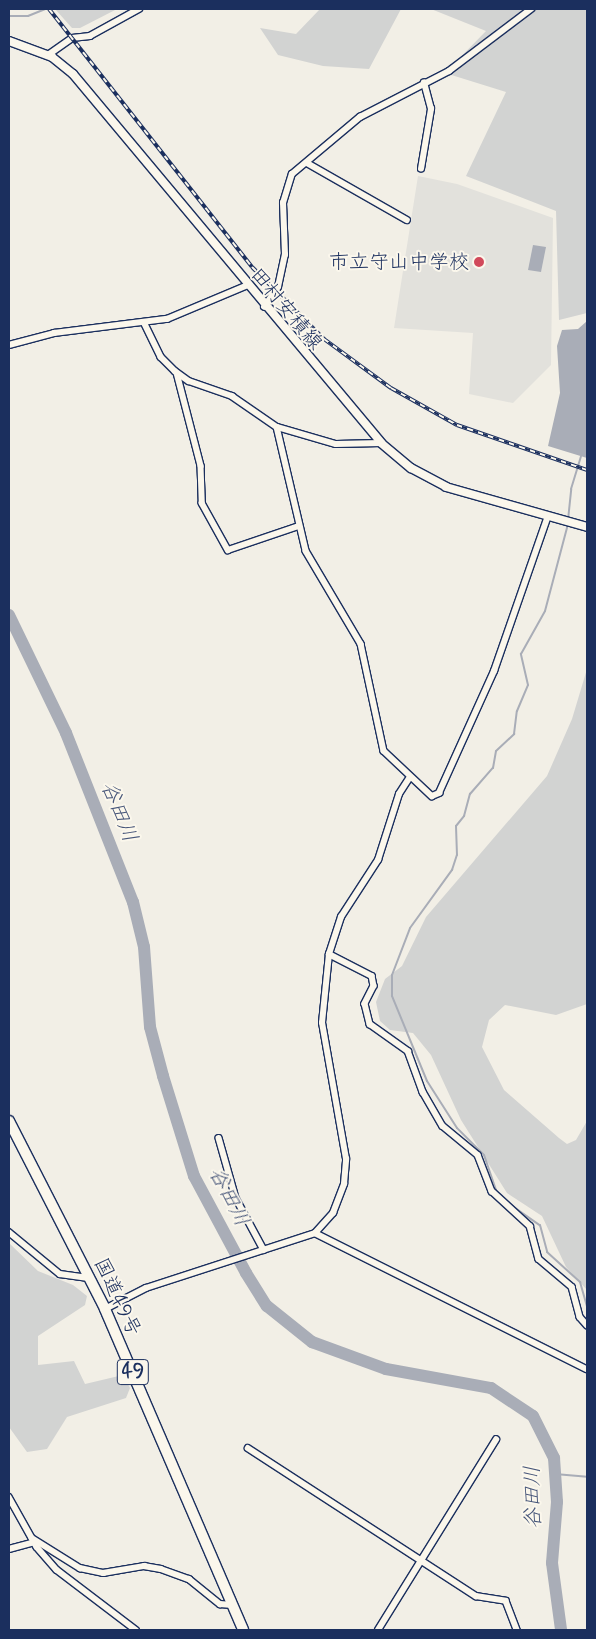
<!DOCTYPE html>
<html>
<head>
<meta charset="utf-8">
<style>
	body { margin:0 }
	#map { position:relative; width:596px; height:1639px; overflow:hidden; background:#f2efe6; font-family:Mynerve,"Klee One",sans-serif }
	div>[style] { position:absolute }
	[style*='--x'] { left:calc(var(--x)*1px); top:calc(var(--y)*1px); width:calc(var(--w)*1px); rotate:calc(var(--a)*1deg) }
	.built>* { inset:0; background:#e2e1dc }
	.green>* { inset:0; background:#d2d3d2 }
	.water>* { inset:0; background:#a9adb7 }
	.stream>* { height:2px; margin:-1px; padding:0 1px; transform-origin:1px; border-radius:1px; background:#a9adb7 }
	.river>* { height:12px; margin:-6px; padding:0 6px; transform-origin:6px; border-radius:6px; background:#a9adb7 }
	.roads { filter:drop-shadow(1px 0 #1b2f5e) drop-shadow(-1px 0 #1b2f5e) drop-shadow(0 1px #1b2f5e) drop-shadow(0 -1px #1b2f5e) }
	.minor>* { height:5.5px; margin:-2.75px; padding:0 2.75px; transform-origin:2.75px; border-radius:2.75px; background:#fbf7ec }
	.secondary>* { height:8px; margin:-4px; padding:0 4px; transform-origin:4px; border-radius:4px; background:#fbf7ec }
	.trunk>* { height:10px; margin:-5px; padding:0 5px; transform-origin:5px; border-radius:5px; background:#fbf7ec }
	.rail>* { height:4px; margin-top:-2px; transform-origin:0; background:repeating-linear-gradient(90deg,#fbf7ec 0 5.5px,#1b2f5e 0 11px); box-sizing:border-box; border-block:1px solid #1b2f5e }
	.dots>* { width:14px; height:14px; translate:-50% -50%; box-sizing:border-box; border:2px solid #fbf7ec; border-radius:50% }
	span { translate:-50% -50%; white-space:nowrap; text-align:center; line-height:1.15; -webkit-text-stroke:4px #fbf7ec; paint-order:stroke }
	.shield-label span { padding:1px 4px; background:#fbf7ec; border:1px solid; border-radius:4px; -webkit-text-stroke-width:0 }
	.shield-label { font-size:19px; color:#1b2f5e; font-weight:700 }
	.poi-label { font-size:20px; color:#1b2f5e }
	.right { translate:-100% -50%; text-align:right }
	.street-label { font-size:20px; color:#1b2f5e }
	.water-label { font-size:21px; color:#465579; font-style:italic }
	.frame { position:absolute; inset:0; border:10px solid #1b2f5e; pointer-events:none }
</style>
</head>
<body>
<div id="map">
	<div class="built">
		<i style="clip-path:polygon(418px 176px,457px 184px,553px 218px,551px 365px,513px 403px,469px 394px,473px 333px,394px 328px)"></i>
	</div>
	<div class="green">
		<i style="clip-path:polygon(55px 9px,117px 9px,80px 28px,72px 28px)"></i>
		<i style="clip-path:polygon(320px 9px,401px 9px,369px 69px,323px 66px,278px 55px,260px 28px,296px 34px)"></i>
		<i style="clip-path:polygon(431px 9px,587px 9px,587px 313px,559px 320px,556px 211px,466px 176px,506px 92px,445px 73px,486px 31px)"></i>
		<i style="clip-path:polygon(587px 641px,587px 1004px,556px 1015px,505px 1005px,489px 1020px,482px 1047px,504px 1090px,559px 1138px,567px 1144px,576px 1140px,587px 1121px,587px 1290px,566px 1267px,542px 1216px,507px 1193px,461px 1120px,431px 1055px,413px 1033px,390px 1030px,380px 1021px,376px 1002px,385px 979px,402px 966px,426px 917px,547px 776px,572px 719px,587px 669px)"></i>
		<i style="clip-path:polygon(9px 1243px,38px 1271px,73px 1285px,87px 1296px,85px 1305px,38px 1336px,38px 1365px,74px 1361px,85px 1384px,123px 1375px,130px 1388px,126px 1398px,67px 1417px,47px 1449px,27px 1452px,9px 1427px)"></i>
	</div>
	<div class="water">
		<i style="clip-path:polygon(533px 245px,546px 247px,541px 272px,528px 270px)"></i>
		<i style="clip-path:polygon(587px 321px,587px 458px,548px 446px,560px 393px,557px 346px,562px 330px,578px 329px)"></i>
	</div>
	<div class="stream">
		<i style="--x:9;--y:16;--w:19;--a:0"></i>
		<i style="--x:28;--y:16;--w:18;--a:-22"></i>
		<i style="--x:568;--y:520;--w:31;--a:-84"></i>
		<i style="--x:571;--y:489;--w:34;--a:-73"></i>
		<i style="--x:497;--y:1193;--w:40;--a:-108.9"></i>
		<i style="--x:484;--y:1155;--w:38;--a:-135"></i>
		<i style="--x:457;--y:1128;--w:56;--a:-122.6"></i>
		<i style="--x:427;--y:1081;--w:92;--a:-112.4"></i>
		<i style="--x:392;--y:996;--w:21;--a:-90"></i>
		<i style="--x:392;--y:975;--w:50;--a:-69"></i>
		<i style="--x:410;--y:928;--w:72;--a:-54.1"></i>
		<i style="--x:452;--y:870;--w:16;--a:-72"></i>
		<i style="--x:457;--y:855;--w:29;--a:-92"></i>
		<i style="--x:456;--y:826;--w:13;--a:-51"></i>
		<i style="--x:464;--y:816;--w:23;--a:-75"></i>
		<i style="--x:470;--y:794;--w:35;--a:-49"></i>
		<i style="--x:493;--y:768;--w:17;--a:-80"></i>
		<i style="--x:496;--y:751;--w:25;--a:-43"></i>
		<i style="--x:514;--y:734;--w:23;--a:-83"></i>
		<i style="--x:517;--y:711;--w:28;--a:-67"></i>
		<i style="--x:528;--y:685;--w:32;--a:-103"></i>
		<i style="--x:521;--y:654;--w:49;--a:-60.8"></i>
		<i style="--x:545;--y:611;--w:90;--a:-75.2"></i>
		<i style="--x:508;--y:1203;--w:39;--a:35"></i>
		<i style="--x:540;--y:1225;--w:28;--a:75"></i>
		<i style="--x:547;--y:1252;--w:45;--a:42.3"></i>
		<i style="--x:580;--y:1282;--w:26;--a:74"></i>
		<i style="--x:555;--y:1474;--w:32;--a:5"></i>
	</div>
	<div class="river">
		<i style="--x:9;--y:615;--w:131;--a:64.2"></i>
		<i style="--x:66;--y:733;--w:182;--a:68.4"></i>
		<i style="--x:133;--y:902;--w:46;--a:76.3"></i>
		<i style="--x:144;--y:947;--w:80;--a:85.7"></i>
		<i style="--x:150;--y:1027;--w:51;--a:75.1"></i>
		<i style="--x:163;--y:1076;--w:105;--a:72.8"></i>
		<i style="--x:194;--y:1176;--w:110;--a:61.8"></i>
		<i style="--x:246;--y:1273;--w:39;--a:58"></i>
		<i style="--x:267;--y:1306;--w:58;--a:38.7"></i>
		<i style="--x:312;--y:1342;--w:79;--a:20"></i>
		<i style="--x:386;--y:1369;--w:107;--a:10.3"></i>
		<i style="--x:491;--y:1388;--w:50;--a:33.7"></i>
		<i style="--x:533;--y:1416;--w:47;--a:63.4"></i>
		<i style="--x:554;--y:1458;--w:44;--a:86.1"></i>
		<i style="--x:557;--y:1502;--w:61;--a:94.7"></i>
		<i style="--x:552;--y:1563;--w:68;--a:82.3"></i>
	</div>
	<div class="roads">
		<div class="minor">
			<i style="--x:48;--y:55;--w:29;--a:-35"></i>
			<i style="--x:72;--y:38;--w:18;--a:-6"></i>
			<i style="--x:90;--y:36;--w:56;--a:-28.9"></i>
			<i style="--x:307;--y:163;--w:115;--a:29.7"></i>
			<i style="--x:421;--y:169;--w:61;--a:-80.5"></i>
			<i style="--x:431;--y:109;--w:27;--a:-105"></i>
			<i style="--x:264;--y:307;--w:24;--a:-55"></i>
			<i style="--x:278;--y:287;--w:33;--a:-78"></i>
			<i style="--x:285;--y:255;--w:52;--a:-92.2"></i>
			<i style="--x:283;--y:203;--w:30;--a:-73"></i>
			<i style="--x:292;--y:174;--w:89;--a:-40"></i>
			<i style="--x:360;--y:117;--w:100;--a:-27.3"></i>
			<i style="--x:449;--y:71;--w:103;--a:-37.1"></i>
			<i style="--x:144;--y:322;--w:39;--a:64"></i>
			<i style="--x:161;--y:357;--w:20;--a:45"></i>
			<i style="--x:175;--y:371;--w:17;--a:36"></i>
			<i style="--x:189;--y:381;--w:46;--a:19.2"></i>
			<i style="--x:232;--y:396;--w:55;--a:34.6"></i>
			<i style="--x:277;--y:427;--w:127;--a:76.8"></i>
			<i style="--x:306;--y:551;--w:108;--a:59.4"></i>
			<i style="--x:361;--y:644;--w:109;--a:77.9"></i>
			<i style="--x:384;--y:751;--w:66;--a:43.2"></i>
			<i style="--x:432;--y:796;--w:8;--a:-23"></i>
			<i style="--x:439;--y:793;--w:134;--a:-65.7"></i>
			<i style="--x:494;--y:671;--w:164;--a:-70.8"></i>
			<i style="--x:9;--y:345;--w:47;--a:-14.9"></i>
			<i style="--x:54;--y:333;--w:114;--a:-7.1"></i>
			<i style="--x:167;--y:319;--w:86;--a:-22.7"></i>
			<i style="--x:177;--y:373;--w:96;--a:75.5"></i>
			<i style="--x:201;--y:466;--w:37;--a:88"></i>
			<i style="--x:202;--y:503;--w:54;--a:61"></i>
			<i style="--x:228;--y:550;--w:75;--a:-18.7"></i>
			<i style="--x:277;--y:427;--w:61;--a:16.1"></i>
			<i style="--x:336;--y:444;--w:45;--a:-1.3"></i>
			<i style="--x:329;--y:954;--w:48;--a:27.1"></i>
			<i style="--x:372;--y:976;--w:10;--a:79"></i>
			<i style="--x:374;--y:986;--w:20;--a:117"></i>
			<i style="--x:365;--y:1004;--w:21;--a:76"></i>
			<i style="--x:370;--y:1024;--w:47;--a:35.4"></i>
			<i style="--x:408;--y:1051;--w:44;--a:69.9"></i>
			<i style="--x:423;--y:1092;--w:39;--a:60"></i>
			<i style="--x:443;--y:1126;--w:45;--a:39.6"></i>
			<i style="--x:478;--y:1155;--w:39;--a:69"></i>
			<i style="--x:492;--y:1191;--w:52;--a:42.6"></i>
			<i style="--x:530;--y:1226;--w:34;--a:75"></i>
			<i style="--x:539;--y:1259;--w:43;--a:40.3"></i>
			<i style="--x:572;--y:1287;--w:31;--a:75"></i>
			<i style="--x:580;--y:1317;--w:11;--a:49"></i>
			<i style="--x:219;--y:1138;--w:62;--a:74.2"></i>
			<i style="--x:236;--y:1198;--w:59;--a:61.7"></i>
			<i style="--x:9;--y:1232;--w:66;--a:39.5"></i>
			<i style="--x:60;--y:1274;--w:30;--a:8"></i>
			<i style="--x:315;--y:1233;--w:304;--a:26.6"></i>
			<i style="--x:105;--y:1309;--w:46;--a:-27.1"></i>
			<i style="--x:146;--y:1288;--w:178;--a:-18"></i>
			<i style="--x:315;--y:1233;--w:27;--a:-48"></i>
			<i style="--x:333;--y:1213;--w:31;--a:-69"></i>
			<i style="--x:344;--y:1184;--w:25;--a:-85"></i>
			<i style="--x:346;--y:1159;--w:138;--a:-100"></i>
			<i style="--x:322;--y:1023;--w:69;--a:-84.2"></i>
			<i style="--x:329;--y:954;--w:39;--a:-72"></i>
			<i style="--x:341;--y:917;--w:68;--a:-57"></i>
			<i style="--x:378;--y:860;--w:69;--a:-72.3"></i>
			<i style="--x:399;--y:794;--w:20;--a:-57"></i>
			<i style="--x:248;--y:1448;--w:272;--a:33"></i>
			<i style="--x:476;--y:1596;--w:30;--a:9"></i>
			<i style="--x:506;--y:1601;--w:31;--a:69"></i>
			<i style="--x:9;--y:1497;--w:57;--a:60.8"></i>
			<i style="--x:37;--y:1547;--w:30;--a:49"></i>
			<i style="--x:57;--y:1570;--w:99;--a:37.2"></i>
			<i style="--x:32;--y:1538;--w:57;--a:32"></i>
			<i style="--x:80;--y:1568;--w:24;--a:12"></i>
			<i style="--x:103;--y:1573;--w:42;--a:-9.7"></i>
			<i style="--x:144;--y:1566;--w:17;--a:10"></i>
			<i style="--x:161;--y:1569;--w:30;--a:20"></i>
			<i style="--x:189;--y:1579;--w:40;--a:39"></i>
			<i style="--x:220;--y:1604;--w:12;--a:5"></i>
			<i style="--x:9;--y:1549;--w:27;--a:-15"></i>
			<i style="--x:378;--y:1630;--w:224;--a:-58.2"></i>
		</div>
		<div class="secondary">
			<i style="--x:9;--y:41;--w:46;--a:20.4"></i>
			<i style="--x:52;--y:57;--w:27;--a:39"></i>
			<i style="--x:73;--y:74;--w:481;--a:50.1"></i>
			<i style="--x:381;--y:443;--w:39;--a:40"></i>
			<i style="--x:411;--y:468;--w:40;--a:28"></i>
			<i style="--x:446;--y:487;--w:147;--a:15.8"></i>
		</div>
		<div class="trunk">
			<i style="--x:9;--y:1121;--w:211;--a:62.9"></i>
			<i style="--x:105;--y:1309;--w:349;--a:66.7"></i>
		</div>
	</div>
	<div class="rail">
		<i style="--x:49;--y:9;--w:328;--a:51.8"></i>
		<i style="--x:252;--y:267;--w:102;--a:45"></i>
		<i style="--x:324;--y:339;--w:83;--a:36.2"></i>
		<i style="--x:391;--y:388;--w:76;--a:29.3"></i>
		<i style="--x:457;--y:425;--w:138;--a:19.1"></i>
	</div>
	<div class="dots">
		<i style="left:479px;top:262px;background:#d1495b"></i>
	</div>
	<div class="shield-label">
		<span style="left:133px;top:1372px">49</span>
	</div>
	<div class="poi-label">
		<span class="right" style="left:469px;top:262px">市立守山中学校</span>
	</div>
	<div class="street-label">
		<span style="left:286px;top:309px;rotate:50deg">田村安積線</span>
		<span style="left:117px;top:1297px;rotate:65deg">国道49号</span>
	</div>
	<div class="water-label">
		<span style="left:119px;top:812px;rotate:68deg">谷田川</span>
		<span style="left:229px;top:1197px;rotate:63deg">谷田川</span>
		<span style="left:533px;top:1497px;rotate:-91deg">谷田川</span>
	</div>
	<div class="frame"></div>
</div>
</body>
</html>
